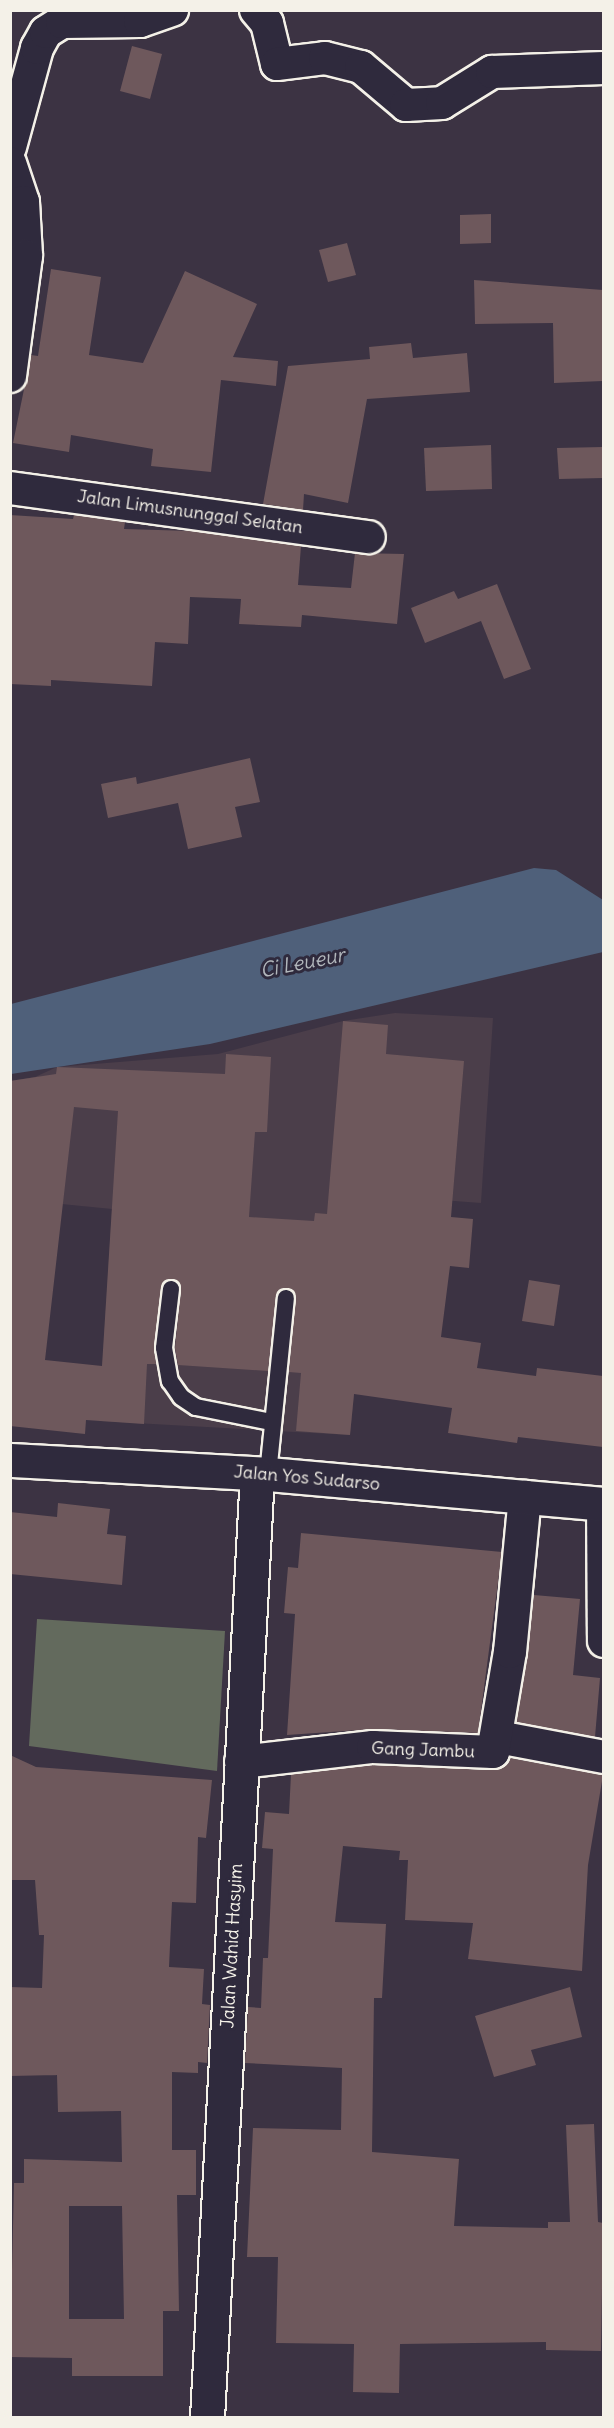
<!DOCTYPE html>
<html>
<head>
<meta charset="utf-8">
<style>
	body { margin:0 }
	#map { position:relative; width:614px; height:2428px; overflow:hidden; background:#3c3343; font-family:Delius,sans-serif }
	div>[style] { position:absolute }
	[style*='--x'] { left:calc(var(--x)*1px); top:calc(var(--y)*1px); width:calc(var(--w)*1px); rotate:calc(var(--a)*1deg) }
	.built>* { inset:0; background:#4b3e4a }
	.green>* { inset:0; background:#636a5d }
	.water>* { inset:0; background:#4f607a }
	.building>* { inset:0; background:#6e585c }
	.roads { filter:drop-shadow(2px 0 #f4f1e8) drop-shadow(-2px 0 #f4f1e8) drop-shadow(0 2px #f4f1e8) drop-shadow(0 -2px #f4f1e8) }
	.lane>* { height:16px; margin:-8px; padding:0 8px; transform-origin:8px; border-radius:8px; background:#2f2a3d }
	.street>* { height:32px; margin:-16px; padding:0 16px; transform-origin:16px; border-radius:16px; background:#2f2a3d }
	.secondary>* { height:33px; margin:-16.5px; padding:0 16.5px; transform-origin:16.5px; border-radius:16.5px; background:#2f2a3d }
	span { translate:-50% -50%; white-space:nowrap; text-align:center; line-height:1.15; -webkit-text-stroke:6px #2f2a3d; paint-order:stroke }
	.street-label { font-size:18px; color:#f4f1e8 }
	.water-label { font-size:20px; color:#b2b7bc; font-style:italic }
	.frame { position:absolute; inset:0; border:12px solid #f4f1e8; pointer-events:none }
</style>
</head>
<body>
<div id="map">
	<div class="built">
		<i style="clip-path:polygon(395px 1013px,493px 1018px,481px 1203px,374px 1195px,350px 1435px,99px 1421px,112px 1209px,11px 1199px,10px 1081px,35px 1077px,57px 1067px,218px 1054px,343px 1021px)"></i>
	</div>
	<div class="green">
		<i style="clip-path:polygon(37px 1619px,225px 1631px,217px 1771px,29px 1746px)"></i>
	</div>
	<div class="water">
		<i style="clip-path:polygon(534px 868px,556px 870px,603px 900px,603px 952px,210px 1044px,11px 1074px,11px 1004px)"></i>
	</div>
	<div class="building">
		<i style="clip-path:polygon(132px 46px,162px 54px,150px 99px,120px 91px)"></i>
		<i style="clip-path:polygon(491px 214px,491px 243px,460px 244px,460px 215px)"></i>
		<i style="clip-path:polygon(347px 243px,356px 275px,328px 282px,319px 250px)"></i>
		<i style="clip-path:polygon(51px 269px,101px 277px,89px 355px,143px 363px,185px 271px,257px 304px,233px 357px,278px 361px,276px 386px,221px 380px,211px 472px,151px 466px,153px 449px,71px 435px,69px 452px,13px 443px,31px 355px,38px 356px)"></i>
		<i style="clip-path:polygon(474px 280px,603px 290px,603px 381px,554px 383px,553px 323px,475px 324px)"></i>
		<i style="clip-path:polygon(411px 343px,413px 358px,467px 353px,470px 392px,367px 399px,348px 503px,304px 494px,303px 510px,263px 504px,288px 366px,370px 359px,369px 347px)"></i>
		<i style="clip-path:polygon(491px 445px,492px 489px,426px 491px,424px 448px)"></i>
		<i style="clip-path:polygon(603px 447px,603px 478px,559px 479px,557px 448px)"></i>
		<i style="clip-path:polygon(10px 515px,73px 519px,74px 515px,125px 522px,124px 529px,192px 531px,301px 546px,298px 585px,351px 588px,355px 553px,404px 554px,397px 624px,302px 615px,301px 627px,239px 624px,241px 599px,190px 597px,188px 644px,155px 642px,152px 686px,51px 680px,51px 686px,10px 684px)"></i>
		<i style="clip-path:polygon(497px 584px,531px 669px,504px 679px,481px 621px,425px 643px,411px 608px,454px 591px,458px 599px)"></i>
		<i style="clip-path:polygon(250px 758px,260px 802px,235px 807px,242px 837px,188px 849px,178px 803px,108px 818px,101px 784px,136px 777px,137px 784px)"></i>
		<i style="clip-path:polygon(evenodd,343px 1021px,388px 1025px,386px 1054px,464px 1061px,451px 1217px,473px 1219px,469px 1268px,450px 1266px,441px 1337px,481px 1343px,477px 1368px,536px 1376px,537px 1368px,603px 1376px,603px 1447px,518px 1437px,517px 1443px,448px 1433px,452px 1408px,354px 1394px,350px 1435px,296px 1431px,301px 1373px,289px 1372px,295px 1293px,282px 1288px,276px 1296px,268px 1371px,178px 1365px,175px 1348px,181px 1290px,172px 1279px,161px 1288px,154px 1347px,156px 1364px,147px 1364px,144px 1424px,86px 1420px,85px 1434px,10px 1426px,10px 1081px,56px 1074px,57px 1067px,225px 1074px,226px 1054px,271px 1057px,267px 1132px,255px 1132px,249px 1217px,314px 1221px,315px 1213px,327px 1214px,343px 1021px,74px 1107px,118px 1111px,102px 1366px,45px 1360px,74px 1107px)"></i>
		<i style="clip-path:polygon(529px 1280px,560px 1285px,554px 1326px,522px 1321px)"></i>
		<i style="clip-path:polygon(58px 1503px,110px 1509px,107px 1534px,126px 1536px,122px 1585px,10px 1574px,10px 1512px,57px 1517px)"></i>
		<i style="clip-path:polygon(301px 1533px,502px 1552px,478px 1733px,374px 1729px,287px 1735px,295px 1614px,284px 1613px,288px 1567px,298px 1568px)"></i>
		<i style="clip-path:polygon(534px 1595px,580px 1599px,573px 1675px,600px 1678px,595px 1737px,516px 1722px)"></i>
		<i style="clip-path:polygon(evenodd,10px 1755px,36px 1767px,212px 1780px,206px 1838px,198px 1837px,196px 1903px,172px 1902px,169px 1967px,204px 1969px,202px 2004px,210px 2005px,207px 2063px,198px 2062px,198px 2073px,172px 2072px,172px 2150px,196px 2150px,196px 2195px,177px 2195px,179px 2311px,163px 2311px,163px 2376px,72px 2376px,72px 2358px,10px 2357px,14px 2183px,24px 2183px,24px 2159px,122px 2162px,121px 2111px,58px 2112px,57px 2075px,10px 2076px,10px 1987px,42px 1988px,44px 1935px,39px 1935px,35px 1880px,10px 1880px,10px 1755px,69px 2206px,122px 2206px,124px 2319px,69px 2319px,69px 2206px)"></i>
		<i style="clip-path:polygon(510px 1758px,603px 1775px,588px 1865px,582px 1971px,468px 1959px,473px 1923px,405px 1920px,408px 1860px,399px 1860px,400px 1851px,343px 1846px,335px 1922px,386px 1924px,382px 1998px,374px 1998px,372px 2152px,459px 2159px,454px 2226px,548px 2228px,548px 2222px,570px 2222px,566px 2125px,594px 2124px,598px 2222px,603px 2223px,601px 2351px,546px 2350px,546px 2342px,400px 2344px,399px 2393px,353px 2392px,354px 2344px,276px 2343px,278px 2257px,247px 2257px,253px 2128px,341px 2130px,342px 2068px,245px 2063px,248px 2007px,261px 2008px,263px 1958px,268px 1958px,273px 1849px,262px 1848px,265px 1812px,289px 1814px,291px 1774px,374px 1765px,492px 1770px)"></i>
		<i style="clip-path:polygon(570px 1987px,582px 2037px,531px 2050px,536px 2065px,494px 2077px,475px 2016px)"></i>
	</div>
	<div class="roads">
		<div class="lane">
			<i style="--x:171;--y:1289;--w:59;--a:96.8"></i>
			<i style="--x:164;--y:1348;--w:34;--a:80"></i>
			<i style="--x:170;--y:1381;--w:19;--a:55"></i>
			<i style="--x:181;--y:1397;--w:18;--a:34"></i>
			<i style="--x:196;--y:1407;--w:76;--a:11.3"></i>
			<i style="--x:268;--y:1474;--w:177;--a:-84.2"></i>
		</div>
		<div class="street">
			<i style="--x:256;--y:10;--w:17;--a:50"></i>
			<i style="--x:267;--y:23;--w:42;--a:76.3"></i>
			<i style="--x:277;--y:64;--w:48;--a:-7.1"></i>
			<i style="--x:325;--y:58;--w:37;--a:14"></i>
			<i style="--x:361;--y:67;--w:59;--a:40.2"></i>
			<i style="--x:406;--y:105;--w:36;--a:-3"></i>
			<i style="--x:442;--y:103;--w:59;--a:-31.8"></i>
			<i style="--x:492;--y:72;--w:112;--a:-2"></i>
			<i style="--x:10;--y:147;--w:103;--a:-74.7"></i>
			<i style="--x:37;--y:48;--w:18;--a:-61"></i>
			<i style="--x:46;--y:32;--w:19;--a:-32"></i>
			<i style="--x:62;--y:22;--w:78;--a:-0.7"></i>
			<i style="--x:140;--y:21;--w:34;--a:-19"></i>
			<i style="--x:10;--y:163;--w:41;--a:71.6"></i>
			<i style="--x:23;--y:202;--w:54;--a:86.8"></i>
			<i style="--x:26;--y:256;--w:121;--a:97.6"></i>
			<i style="--x:10;--y:488;--w:362;--a:7.8"></i>
			<i style="--x:603;--y:1504;--w:137;--a:89.6"></i>
			<i style="--x:498;--y:1737;--w:108;--a:10.7"></i>
			<i style="--x:241;--y:1762;--w:133;--a:-6.5"></i>
			<i style="--x:373;--y:1747;--w:120;--a:2.4"></i>
			<i style="--x:493;--y:1752;--w:101;--a:-80.4"></i>
			<i style="--x:510;--y:1652;--w:156;--a:-84.5"></i>
		</div>
		<div class="secondary">
			<i style="--x:10;--y:1460;--w:258;--a:3.1"></i>
			<i style="--x:268;--y:1474;--w:337;--a:5.1"></i>
			<i style="--x:207;--y:2418;--w:945;--a:-86.97"></i>
		</div>
	</div>
	<div class="street-label">
		<span style="left:190px;top:512px;rotate:8deg">Jalan Limusnunggal Selatan</span>
		<span style="left:307px;top:1478px;rotate:5deg">Jalan Yos Sudarso</span>
		<span style="left:423px;top:1750px;rotate:2deg">Gang Jambu</span>
		<span style="left:232px;top:1946px;rotate:-87deg">Jalan Wahid Hasyim</span>
	</div>
	<div class="water-label">
		<span style="left:302px;top:962px;rotate:-11deg">Ci Leueur</span>
	</div>
	<div class="frame"></div>
</div>
</body>
</html>
